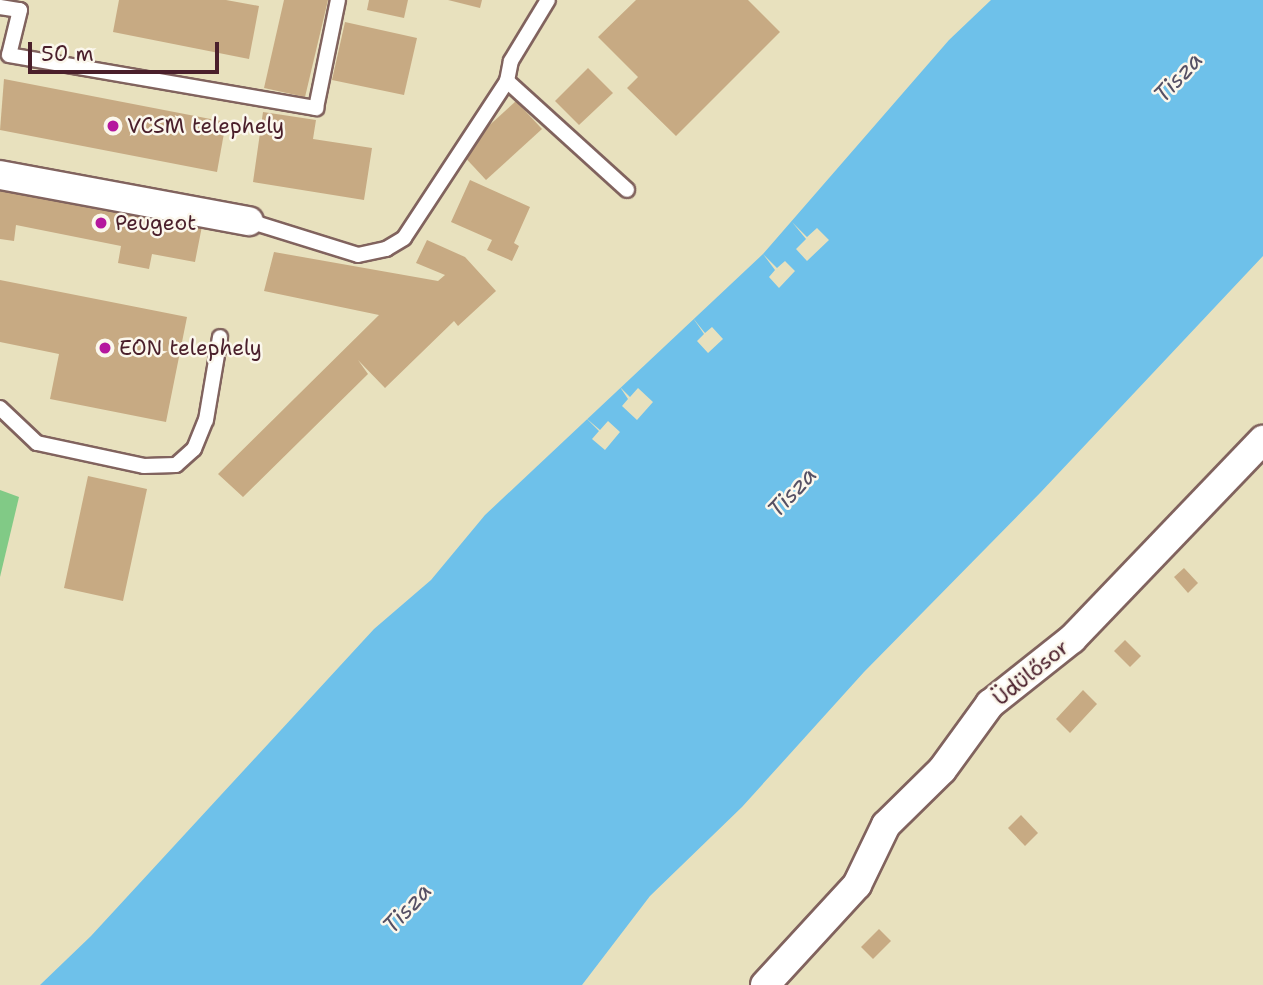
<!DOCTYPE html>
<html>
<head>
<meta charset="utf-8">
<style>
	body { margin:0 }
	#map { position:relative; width:1263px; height:985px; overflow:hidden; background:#e8e1be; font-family:"Shantell Sans",sans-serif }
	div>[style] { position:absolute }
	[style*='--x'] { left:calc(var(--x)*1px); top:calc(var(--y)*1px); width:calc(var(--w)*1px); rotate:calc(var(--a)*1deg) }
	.green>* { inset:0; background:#81ca86 }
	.water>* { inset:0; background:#6ec1ea }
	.pier>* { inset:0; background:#e8e1be }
	.building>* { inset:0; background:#c7aa83 }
	.roads { filter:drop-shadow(2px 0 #81635e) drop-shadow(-2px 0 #81635e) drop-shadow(0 2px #81635e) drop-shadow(0 -2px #81635e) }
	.service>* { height:14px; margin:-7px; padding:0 7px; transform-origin:7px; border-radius:7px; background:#fff }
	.minor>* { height:28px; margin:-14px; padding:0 14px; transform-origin:14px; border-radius:14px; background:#fff }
	.dots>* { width:19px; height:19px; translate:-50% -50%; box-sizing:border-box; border:4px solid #fbf7ec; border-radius:50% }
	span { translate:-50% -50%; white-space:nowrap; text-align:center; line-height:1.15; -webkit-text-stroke:5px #fbf7ec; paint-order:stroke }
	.poi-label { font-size:21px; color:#4a1f2b }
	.left { translate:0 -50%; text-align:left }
	.street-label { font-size:21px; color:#4a1f2b }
	.water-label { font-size:23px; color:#555064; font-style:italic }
	.scale { position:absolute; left:28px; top:42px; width:191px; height:32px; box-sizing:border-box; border:4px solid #4a1f2b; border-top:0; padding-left:9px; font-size:21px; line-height:24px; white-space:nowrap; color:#4a1f2b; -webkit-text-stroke:5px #fbf7ec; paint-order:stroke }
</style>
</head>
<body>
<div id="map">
	<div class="green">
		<i style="clip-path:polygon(0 490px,19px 497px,0 577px)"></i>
	</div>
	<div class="water">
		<i style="clip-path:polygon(991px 0,1263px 0,1263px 256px,1040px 493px,864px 672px,742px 807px,650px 896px,582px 985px,40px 985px,91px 936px,374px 629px,431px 580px,485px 515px,763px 254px,949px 40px)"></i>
	</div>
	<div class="pier">
		<i style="clip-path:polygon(792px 222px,807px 237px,817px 228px,829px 240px,807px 261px,796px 249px,806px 239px)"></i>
		<i style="clip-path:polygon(763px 254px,777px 268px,785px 261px,795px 271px,779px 288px,769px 277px,775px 270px)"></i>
		<i style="clip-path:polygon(693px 318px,705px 333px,712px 327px,723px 339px,708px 353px,697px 341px,704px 334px)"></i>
		<i style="clip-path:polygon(620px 387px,630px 397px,638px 388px,653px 402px,637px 420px,622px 406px,628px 399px)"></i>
		<i style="clip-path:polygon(586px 418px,600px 430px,608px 421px,620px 432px,605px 450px,592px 439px,599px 431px)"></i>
	</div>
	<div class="building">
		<i style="clip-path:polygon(119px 0,226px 0,259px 6px,249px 59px,113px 32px)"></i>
		<i style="clip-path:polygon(284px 0,328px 0,305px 97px,264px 88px)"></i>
		<i style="clip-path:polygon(369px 0,408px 0,404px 18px,367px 10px)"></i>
		<i style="clip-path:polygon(448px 0,482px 0,480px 8px)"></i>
		<i style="clip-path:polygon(636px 0,748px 0,780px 32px,676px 136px,627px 88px,638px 77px,598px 37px)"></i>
		<i style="clip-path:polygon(345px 22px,417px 38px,404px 95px,332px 80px)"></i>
		<i style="clip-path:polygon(588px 68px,613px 93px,579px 125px,555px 101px)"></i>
		<i style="clip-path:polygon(4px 79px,226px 122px,217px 172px,0 130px)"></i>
		<i style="clip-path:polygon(516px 101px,542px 129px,486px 180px,460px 152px)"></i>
		<i style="clip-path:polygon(263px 112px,316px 120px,313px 139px,372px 148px,364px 200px,253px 182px)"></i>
		<i style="clip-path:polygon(470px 180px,530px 207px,514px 243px,519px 246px,512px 261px,487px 250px,492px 240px,451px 222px)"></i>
		<i style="clip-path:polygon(0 181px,203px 221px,195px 262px,152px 254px,149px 269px,118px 263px,121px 246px,16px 225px,14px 241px,0 239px)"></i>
		<i style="clip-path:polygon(427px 240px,465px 257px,496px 291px,458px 326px,454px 321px,385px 388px,358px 360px,368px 374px,243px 497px,218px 474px,379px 315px,264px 291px,274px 252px,438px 281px,445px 275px,416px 263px)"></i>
		<i style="clip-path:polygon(0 280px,187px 317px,166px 422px,50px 399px,59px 354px,0 342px)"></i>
		<i style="clip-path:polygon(88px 476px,147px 489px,123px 601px,64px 588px)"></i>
		<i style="clip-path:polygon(1184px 568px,1198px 583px,1188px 593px,1174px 577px)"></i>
		<i style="clip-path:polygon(1125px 640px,1141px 656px,1130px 667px,1114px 651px)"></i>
		<i style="clip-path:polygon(1083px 690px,1097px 704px,1070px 733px,1056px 719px)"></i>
		<i style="clip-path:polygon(1021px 815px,1038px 833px,1025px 846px,1008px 828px)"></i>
		<i style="clip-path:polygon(879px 929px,891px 941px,873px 959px,861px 947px)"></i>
	</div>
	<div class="roads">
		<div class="service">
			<i style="--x:0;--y:7;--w:20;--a:9"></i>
			<i style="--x:20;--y:10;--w:46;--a:103.7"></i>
			<i style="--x:9;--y:55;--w:312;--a:9.8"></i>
			<i style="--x:316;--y:108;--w:110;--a:-78.5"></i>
			<i style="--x:507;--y:81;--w:162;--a:42.2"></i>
			<i style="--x:249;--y:221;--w:114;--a:17.3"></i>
			<i style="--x:358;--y:255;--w:29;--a:-12"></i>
			<i style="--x:386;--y:249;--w:21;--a:-31"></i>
			<i style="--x:404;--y:238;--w:188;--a:-56.7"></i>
			<i style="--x:507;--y:81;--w:20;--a:-79"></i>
			<i style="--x:511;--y:61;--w:71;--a:-58.8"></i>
			<i style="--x:0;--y:408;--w:51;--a:43.4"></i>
			<i style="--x:37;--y:443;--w:109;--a:12.1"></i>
			<i style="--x:144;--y:466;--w:32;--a:-2"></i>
			<i style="--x:176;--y:465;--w:24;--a:-42"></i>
			<i style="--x:194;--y:449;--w:31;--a:-68"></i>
			<i style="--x:206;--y:420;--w:84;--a:-80.4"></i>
		</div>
		<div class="minor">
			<i style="--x:0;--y:175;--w:253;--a:10.5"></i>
			<i style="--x:765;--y:985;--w:136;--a:-47.4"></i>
			<i style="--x:857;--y:885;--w:67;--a:-64.2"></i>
			<i style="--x:886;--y:825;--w:78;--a:-44.5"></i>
			<i style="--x:942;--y:770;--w:82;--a:-54"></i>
			<i style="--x:990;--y:704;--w:105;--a:-38.4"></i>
			<i style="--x:1072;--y:639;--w:276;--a:-46.2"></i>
		</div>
	</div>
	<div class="dots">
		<i style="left:113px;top:126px;background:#b5179e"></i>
		<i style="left:101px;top:223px;background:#b5179e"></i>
		<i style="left:105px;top:348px;background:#b5179e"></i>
	</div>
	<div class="poi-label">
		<span class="left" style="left:127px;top:126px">VCSM telephely</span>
		<span class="left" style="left:115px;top:223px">Peugeot</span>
		<span class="left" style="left:119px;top:348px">EON telephely</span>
	</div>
	<div class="street-label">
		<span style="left:1031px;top:673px;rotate:-39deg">Üdülősor</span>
	</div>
	<div class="water-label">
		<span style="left:1178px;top:77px;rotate:-47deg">Tisza</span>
		<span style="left:792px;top:492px;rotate:-47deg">Tisza</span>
		<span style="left:407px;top:908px;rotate:-47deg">Tisza</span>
	</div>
	<div class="scale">50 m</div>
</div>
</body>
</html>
